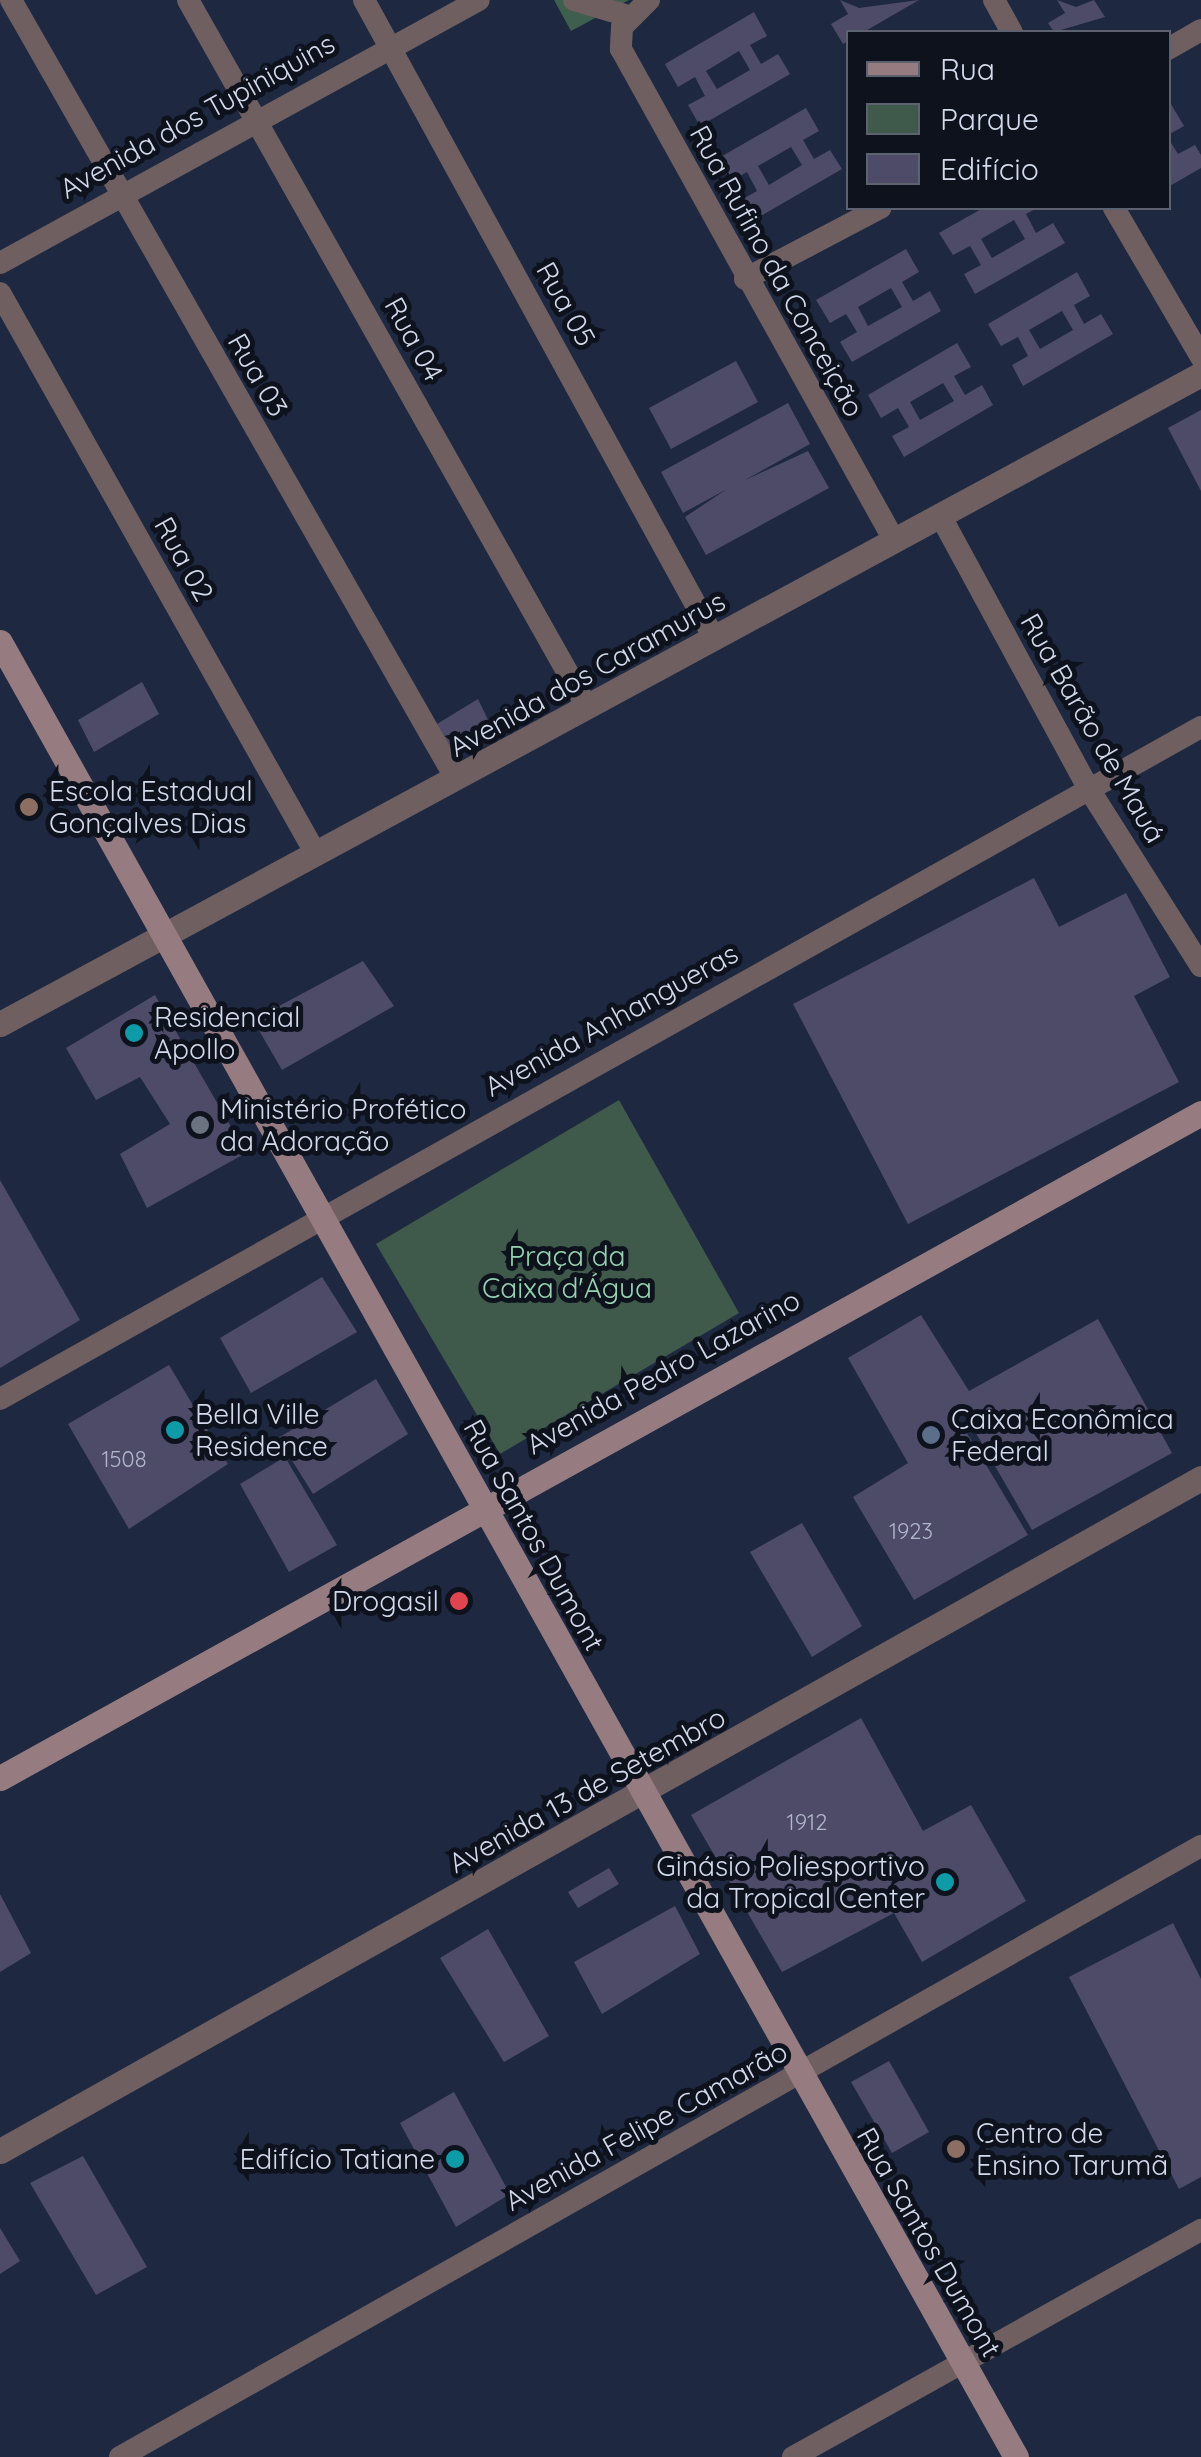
<!DOCTYPE html>
<html>
<head>
<meta charset="utf-8">
<style>
	body { margin:0 }
	#map { position:relative; width:1201px; height:2457px; overflow:hidden; background:#1e2941; font-family:Quicksand,sans-serif }
	div>[style] { position:absolute }
	[style*='--x'] { left:calc(var(--x)*1px); top:calc(var(--y)*1px); width:calc(var(--w)*1px); rotate:calc(var(--a)*1deg) }
	.green>* { inset:0; background:#3f594a }
	.forest>* { inset:0; background:#3e5f4d }
	.building>* { inset:0; background:#4d4b68 }
	.minor>* { height:22px; margin:-11px; padding:0 11px; transform-origin:11px; border-radius:11px; background:#6f5f61 }
	.tertiary>* { height:25px; margin:-12.5px; padding:0 12.5px; transform-origin:12.5px; border-radius:12.5px; background:#6f5f61 }
	.secondary>* { height:25px; margin:-12.5px; padding:0 12.5px; transform-origin:12.5px; border-radius:12.5px; background:#967c81 }
	.dots>* { width:28px; height:28px; translate:-50% -50%; box-sizing:border-box; border:5px solid #0d121d; border-radius:50% }
	span { translate:-50% -50%; white-space:nowrap; text-align:center; line-height:1.15; -webkit-text-stroke:10px #0d121d; paint-order:stroke }
	.number-label { font-size:22px; color:#b1b6ca }
	.number-label span { -webkit-text-stroke-width:0 }
	.street-label { font-size:28px; color:#d2d9ea }
	.poi-label { font-size:28px; color:#d2d9ea }
	.left { translate:0 -50%; text-align:left }
	.right { translate:-100% -50%; text-align:right }
	.park-label { font-size:28px; color:#97d3b1 }
	.legend { position:absolute; left:846px; top:30px; width:325px; height:180px; box-sizing:border-box; background:#0d121d; border:2px solid #5c626f; margin:0; padding:12px 18px; list-style:none; font-size:30px; color:#d2d9ea }
	.legend li { display:flex; align-items:center; gap:20px; height:50px }
	.legend b { width:50px; border:2px solid #5c626f }
</style>
</head>
<body>
<div id="map">
	<div class="green">
		<i style="clip-path:polygon(619px 1100px,739px 1313px,500px 1454px,376px 1244px)"></i>
	</div>
	<div class="forest">
		<i style="clip-path:polygon(554px 0,629px 0,571px 31px)"></i>
	</div>
	<div class="building">
		<i style="clip-path:polygon(840px 0,859px 8px,919px 0,843px 44px,831px 24px,848px 14px)"></i>
		<i style="clip-path:polygon(1057px 0,1076px 7px,1094px 0,1105px 17px,1054px 32px,1048px 23px,1065px 13px)"></i>
		<i style="clip-path:polygon(evenodd,754px 12px,767px 36px,750px 45px,761px 64px,778px 54px,790px 74px,700px 126px,688px 105px,705px 96px,695px 77px,678px 87px,665px 64px,754px 12px,739px 51px,750px 70px,717px 89px,706px 71px,739px 51px)"></i>
		<i style="clip-path:polygon(1168px 99px,1184px 126px,1168px 135px)"></i>
		<i style="clip-path:polygon(evenodd,806px 108px,819px 131px,803px 140px,814px 159px,830px 150px,842px 169px,752px 221px,741px 200px,757px 191px,747px 172px,730px 182px,717px 159px,806px 108px,791px 147px,802px 165px,769px 185px,758px 166px,791px 147px)"></i>
		<i style="clip-path:polygon(1168px 138px,1178px 154px,1195px 145px,1201px 155px,1201px 168px,1168px 187px)"></i>
		<i style="clip-path:polygon(evenodd,983px 208px,1037px 208px,1026px 214px,1036px 233px,1053px 223px,1065px 243px,975px 294px,964px 274px,981px 265px,970px 246px,953px 255px,939px 233px,983px 208px,1014px 220px,1025px 239px,992px 258px,981px 239px,1014px 220px)"></i>
		<i style="clip-path:polygon(evenodd,906px 249px,919px 272px,902px 282px,913px 301px,930px 291px,941px 311px,852px 362px,840px 342px,857px 332px,846px 314px,830px 323px,816px 300px,906px 249px,891px 288px,902px 307px,868px 326px,858px 307px,891px 288px)"></i>
		<i style="clip-path:polygon(evenodd,1077px 272px,1090px 296px,1074px 305px,1084px 324px,1101px 314px,1113px 334px,1023px 386px,1012px 365px,1028px 356px,1018px 337px,1001px 346px,988px 324px,1077px 272px,1062px 311px,1073px 330px,1040px 349px,1029px 330px,1062px 311px)"></i>
		<i style="clip-path:polygon(evenodd,957px 343px,971px 367px,954px 376px,965px 395px,982px 385px,993px 405px,904px 457px,892px 436px,909px 427px,898px 408px,881px 418px,868px 395px,957px 343px,943px 383px,954px 401px,920px 420px,910px 402px,943px 383px)"></i>
		<i style="clip-path:polygon(736px 361px,758px 402px,671px 449px,649px 408px)"></i>
		<i style="clip-path:polygon(788px 403px,810px 444px,743px 481px,808px 451px,829px 488px,706px 555px,685px 517px,727px 489px,683px 513px,661px 472px)"></i>
		<i style="clip-path:polygon(1201px 410px,1201px 491px,1168px 428px)"></i>
		<i style="clip-path:polygon(142px 682px,159px 714px,94px 752px,78px 720px)"></i>
		<i style="clip-path:polygon(478px 699px,490px 724px,447px 748px,432px 727px)"></i>
		<i style="clip-path:polygon(1034px 878px,1059px 927px,1126px 893px,1170px 977px,1134px 996px,1179px 1082px,908px 1224px,793px 1004px)"></i>
		<i style="clip-path:polygon(363px 961px,394px 1006px,282px 1070px,253px 1020px)"></i>
		<i style="clip-path:polygon(155px 995px,246px 1153px,147px 1208px,120px 1154px,170px 1124px,140px 1077px,96px 1100px,66px 1048px)"></i>
		<i style="clip-path:polygon(0 1180px,80px 1320px,0 1368px)"></i>
		<i style="clip-path:polygon(322px 1277px,357px 1332px,251px 1393px,220px 1338px)"></i>
		<i style="clip-path:polygon(921px 1315px,969px 1391px,1098px 1319px,1172px 1453px,1032px 1530px,959px 1404px,952px 1408px,1028px 1535px,914px 1600px,853px 1497px,908px 1463px,848px 1358px)"></i>
		<i style="clip-path:polygon(169px 1365px,228px 1464px,129px 1529px,68px 1424px)"></i>
		<i style="clip-path:polygon(376px 1379px,408px 1434px,313px 1494px,278px 1438px)"></i>
		<i style="clip-path:polygon(285px 1457px,337px 1545px,289px 1572px,240px 1484px)"></i>
		<i style="clip-path:polygon(802px 1523px,862px 1626px,812px 1657px,750px 1552px)"></i>
		<i style="clip-path:polygon(861px 1718px,923px 1831px,971px 1805px,1026px 1901px,922px 1962px,894px 1913px,782px 1972px,691px 1815px)"></i>
		<i style="clip-path:polygon(609px 1868px,619px 1884px,578px 1908px,568px 1892px)"></i>
		<i style="clip-path:polygon(0 1894px,31px 1953px,0 1972px)"></i>
		<i style="clip-path:polygon(675px 1906px,700px 1954px,602px 2014px,574px 1962px)"></i>
		<i style="clip-path:polygon(1173px 1923px,1201px 1979px,1201px 2177px,1179px 2189px,1069px 1977px)"></i>
		<i style="clip-path:polygon(488px 1929px,549px 2036px,504px 2062px,440px 1958px)"></i>
		<i style="clip-path:polygon(889px 2061px,929px 2132px,892px 2153px,851px 2082px)"></i>
		<i style="clip-path:polygon(454px 2092px,510px 2194px,456px 2227px,400px 2123px)"></i>
		<i style="clip-path:polygon(83px 2156px,147px 2267px,96px 2295px,30px 2183px)"></i>
		<i style="clip-path:polygon(0 2228px,20px 2261px,0 2274px)"></i>
	</div>
	<div class="minor">
		<i style="--x:11;--y:0;--w:897;--a:60.26"></i>
		<i style="--x:188;--y:0;--w:812;--a:60.56"></i>
		<i style="--x:364;--y:0;--w:728;--a:61.25"></i>
		<i style="--x:574;--y:0;--w:56;--a:16.5"></i>
		<i style="--x:649;--y:0;--w:38;--a:135"></i>
		<i style="--x:622;--y:27;--w:22;--a:93"></i>
		<i style="--x:621;--y:49;--w:562;--a:60.93"></i>
		<i style="--x:994;--y:0;--w:37;--a:61"></i>
		<i style="--x:1168;--y:49;--w:38;--a:-30"></i>
		<i style="--x:1114;--y:208;--w:173;--a:59.7"></i>
		<i style="--x:0;--y:263;--w:546;--a:-28.77"></i>
		<i style="--x:745;--y:279;--w:153;--a:-27.7"></i>
		<i style="--x:0;--y:293;--w:644;--a:60.61"></i>
		<i style="--x:940;--y:515;--w:308;--a:61.5"></i>
		<i style="--x:1087;--y:786;--w:213;--a:57.7"></i>
		<i style="--x:0;--y:1399;--w:1376;--a:-29.23"></i>
		<i style="--x:120;--y:2457;--w:1242;--a:-29.48"></i>
		<i style="--x:793;--y:2457;--w:467;--a:-29.1"></i>
	</div>
	<div class="tertiary">
		<i style="--x:0;--y:1024;--w:1366;--a:-28.42"></i>
		<i style="--x:0;--y:2151;--w:1377;--a:-29.26"></i>
	</div>
	<div class="secondary">
		<i style="--x:0;--y:642;--w:2080;--a:60.76"></i>
		<i style="--x:0;--y:1778;--w:1373;--a:-28.97"></i>
	</div>
	<div class="dots">
		<i style="left:29px;top:807px;background:#8d6e63"></i>
		<i style="left:134px;top:1033px;background:#0f9aa8"></i>
		<i style="left:200px;top:1125px;background:#6b7280"></i>
		<i style="left:175px;top:1430px;background:#0f9aa8"></i>
		<i style="left:931px;top:1435px;background:#5c6f8a"></i>
		<i style="left:459px;top:1601px;background:#e0444e"></i>
		<i style="left:945px;top:1882px;background:#0f9aa8"></i>
		<i style="left:956px;top:2149px;background:#8d6e63"></i>
		<i style="left:455px;top:2159px;background:#0f9aa8"></i>
	</div>
	<div class="number-label">
		<span style="left:124px;top:1460px">1508</span>
		<span style="left:911px;top:1532px">1923</span>
		<span style="left:807px;top:1823px">1912</span>
	</div>
	<div class="street-label">
		<span style="left:197px;top:116px;rotate:-29deg">Avenida dos Tupiniquins</span>
		<span style="left:777px;top:271px;rotate:61deg">Rua Rufino da Conceição</span>
		<span style="left:566px;top:304px;rotate:61deg">Rua 05</span>
		<span style="left:414px;top:339px;rotate:61deg">Rua 04</span>
		<span style="left:258px;top:375px;rotate:60deg">Rua 03</span>
		<span style="left:184px;top:559px;rotate:61deg">Rua 02</span>
		<span style="left:587px;top:674px;rotate:-29deg">Avenida dos Caramurus</span>
		<span style="left:1093px;top:728px;rotate:60deg">Rua Barão de Mauá</span>
		<span style="left:611px;top:1020px;rotate:-29deg">Avenida Anhangueras</span>
		<span style="left:663px;top:1372px;rotate:-29deg">Avenida Pedro Lazarino</span>
		<span style="left:534px;top:1535px;rotate:61deg">Rua Santos Dumont</span>
		<span style="left:587px;top:1790px;rotate:-29deg">Avenida 13 de Setembro</span>
		<span style="left:646px;top:2126px;rotate:-29deg">Avenida Felipe Camarão</span>
		<span style="left:929px;top:2242px;rotate:60deg">Rua Santos Dumont</span>
	</div>
	<div class="poi-label">
		<span class="left" style="left:49px;top:807px">Escola Estadual<br>Gonçalves Dias</span>
		<span class="left" style="left:154px;top:1033px">Residencial<br>Apollo</span>
		<span class="left" style="left:220px;top:1125px">Ministério Profético<br>da Adoração</span>
		<span class="left" style="left:195px;top:1430px">Bella Ville<br>Residence</span>
		<span class="left" style="left:951px;top:1435px">Caixa Econômica<br>Federal</span>
		<span class="right" style="left:439px;top:1601px">Drogasil</span>
		<span class="right" style="left:925px;top:1882px">Ginásio Poliesportivo<br>da Tropical Center</span>
		<span class="left" style="left:976px;top:2149px">Centro de<br>Ensino Tarumã</span>
		<span class="right" style="left:435px;top:2159px">Edifício Tatiane</span>
	</div>
	<div class="park-label">
		<span style="left:567px;top:1272px">Praça da<br>Caixa d'Água</span>
	</div>
	<ul class="legend">
	<li><b style="height:12px;background:#967c81"></b>Rua</li>
	<li><b style="height:28px;background:#3f594a"></b>Parque</li>
	<li><b style="height:28px;background:#4d4b68"></b>Edifício</li>
	</ul>
</div>
</body>
</html>
